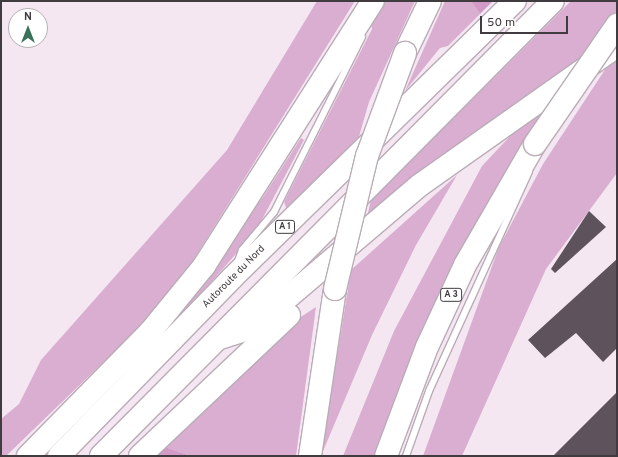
<!DOCTYPE html>
<html>
<head>
<meta charset="utf-8">
<style>
	body { margin:0 }
	#map { position:relative; width:618px; height:457px; overflow:hidden; background:#f5e7f2; font-family:Overpass,sans-serif }
	div>[style] { position:absolute }
	[style*='--x'] { left:calc(var(--x)*1px); top:calc(var(--y)*1px); width:calc(var(--w)*1px); rotate:calc(var(--a)*1deg) }
	.green>* { inset:0; background:#d9aed1 }
	.forest>* { inset:0; background:#d19ac7 }
	.building>* { inset:0; background:#5e525c }
	.roads { filter:drop-shadow(1px 0 #baacb7) drop-shadow(-1px 0 #baacb7) drop-shadow(0 1px #baacb7) drop-shadow(0 -1px #baacb7) }
	.lane>* { height:6px; margin:-3px; padding:0 3px; transform-origin:3px; border-radius:3px; background:#fff }
	.highway>* { height:22px; margin:-11px; padding:0 11px; transform-origin:11px; border-radius:11px; background:#fff }
	.bridges { filter:drop-shadow(1px 0 #baacb7) drop-shadow(-1px 0 #baacb7) drop-shadow(0 1px #baacb7) drop-shadow(0 -1px #baacb7) }
	.highway-bridge>* { height:22px; margin:-11px; padding:0 11px; transform-origin:11px; border-radius:11px; background:#fff }
	span { translate:-50% -50%; white-space:nowrap; text-align:center; line-height:1.15; -webkit-text-stroke:4px #fff; paint-order:stroke }
	.shield-label span { padding:1px 3px; background:#fff; border:1px solid; border-radius:3px; -webkit-text-stroke-width:0 }
	.shield-label { font-size:9px; color:#403b3f; font-weight:700 }
	.street-label { font-size:10px; color:#403b3f }
	.frame { position:absolute; inset:0; border:2px solid #403b3f; pointer-events:none }
	.north { position:absolute; left:8px; top:8px; width:40px; height:40px; box-sizing:border-box; background:#fff; border:1px solid #b3b1b2; border-radius:50%; rotate:0deg; font-size:11px; font-weight:700; line-height:16px; text-align:center; color:#403b3f }
	.north::after { content:''; display:block; margin:auto; width:14px; height:18px; background:#38725a; clip-path:polygon(50% 0,100% 100%,50% 72%,0 100%) }
	.scale { position:absolute; left:480px; top:16px; width:88px; height:18px; box-sizing:border-box; border:2px solid #403b3f; border-top:0; padding-left:5px; font-size:12px; line-height:14px; white-space:nowrap; color:#403b3f; -webkit-text-stroke:3px #fff; paint-order:stroke }
</style>
</head>
<body>
<div id="map">
	<div class="green">
		<i style="clip-path:polygon(317px 1px,355px 1px,189px 267px,142px 325px,6px 456px,1px 456px,1px 419px,19px 404px,41px 360px,227px 150px)"></i>
		<i style="clip-path:polygon(381px 1px,415px 1px,369px 102px,358px 140px,287px 210px,284px 202px,372px 29px,370px 18px)"></i>
		<i style="clip-path:polygon(445px 1px,471px 1px,480px 14px,448px 46px,440px 48px,405px 91px)"></i>
		<i style="clip-path:polygon(571px 1px,617px 1px,617px 10px,573px 70px,366px 221px,371px 200px)"></i>
		<i style="clip-path:polygon(617px 58px,617px 173px,546px 269px,462px 456px,423px 456px,499px 247px,543px 164px,610px 62px)"></i>
		<i style="clip-path:polygon(545px 109px,502px 183px,379px 456px,343px 456px,394px 331px,482px 166px,513px 133px)"></i>
		<i style="clip-path:polygon(301px 138px,304px 140px,256px 231px,178px 320px,166px 331px,162px 328px,263px 197px)"></i>
		<i style="clip-path:polygon(457px 175px,416px 245px,372px 335px,321px 456px,351px 270px)"></i>
		<i style="clip-path:polygon(316px 307px,296px 456px,191px 456px,162px 446px,293px 322px)"></i>
	</div>
	<div class="forest">
		<i style="clip-path:polygon(471px 1px,493px 1px,480px 14px)"></i>
		<i style="clip-path:polygon(162px 446px,191px 456px,152px 456px)"></i>
	</div>
	<div class="building">
		<i style="clip-path:polygon(589px 211px,606px 227px,555px 273px,551px 269px)"></i>
		<i style="clip-path:polygon(617px 259px,617px 348px,603px 362px,576px 333px,545px 358px,528px 340px)"></i>
		<i style="clip-path:polygon(617px 392px,617px 456px,553px 456px)"></i>
	</div>
	<div class="roads">
		<div class="lane">
			<i style="--x:238;--y:261;--w:12;--a:-70"></i>
			<i style="--x:242;--y:250;--w:50;--a:-49.9"></i>
			<i style="--x:274;--y:212;--w:196;--a:-63.3"></i>
			<i style="--x:406;--y:456;--w:69;--a:-70.5"></i>
			<i style="--x:429;--y:391;--w:241;--a:-65.5"></i>
		</div>
		<div class="highway">
			<i style="--x:405;--y:53;--w:58;--a:-64.3"></i>
			<i style="--x:220;--y:338;--w:35;--a:-18"></i>
			<i style="--x:253;--y:327;--w:219;--a:-40.4"></i>
			<i style="--x:420;--y:185;--w:241;--a:-35.2"></i>
			<i style="--x:28;--y:456;--w:175;--a:-45.5"></i>
			<i style="--x:151;--y:331;--w:84;--a:-50.8"></i>
			<i style="--x:204;--y:266;--w:314;--a:-57.5"></i>
			<i style="--x:59;--y:456;--w:248;--a:-45.8"></i>
			<i style="--x:232;--y:278;--w:396;--a:-44.4"></i>
			<i style="--x:101;--y:456;--w:641;--a:-45.19"></i>
			<i style="--x:140;--y:456;--w:205;--a:-43.4"></i>
			<i style="--x:310;--y:456;--w:169;--a:-81.5"></i>
			<i style="--x:386;--y:456;--w:116;--a:-69.4"></i>
			<i style="--x:427;--y:347;--w:90;--a:-65.1"></i>
			<i style="--x:465;--y:265;--w:140;--a:-60"></i>
		</div>
	</div>
	<div class="bridges">
		<div class="highway-bridge">
			<i style="--x:535;--y:144;--w:145;--a:-55.4"></i>
			<i style="--x:335;--y:289;--w:137;--a:-76.5"></i>
			<i style="--x:367;--y:156;--w:110;--a:-69.7"></i>
		</div>
	</div>
	<div class="shield-label">
		<span style="left:285px;top:227px">A 1</span>
		<span style="left:451px;top:295px">A 3</span>
	</div>
	<div class="street-label">
		<span style="left:234px;top:277px;rotate:-45deg">Autoroute du Nord</span>
	</div>
	<div class="frame"></div>
	<div class="north">N</div>
	<div class="scale">50 m</div>
</div>
</body>
</html>
